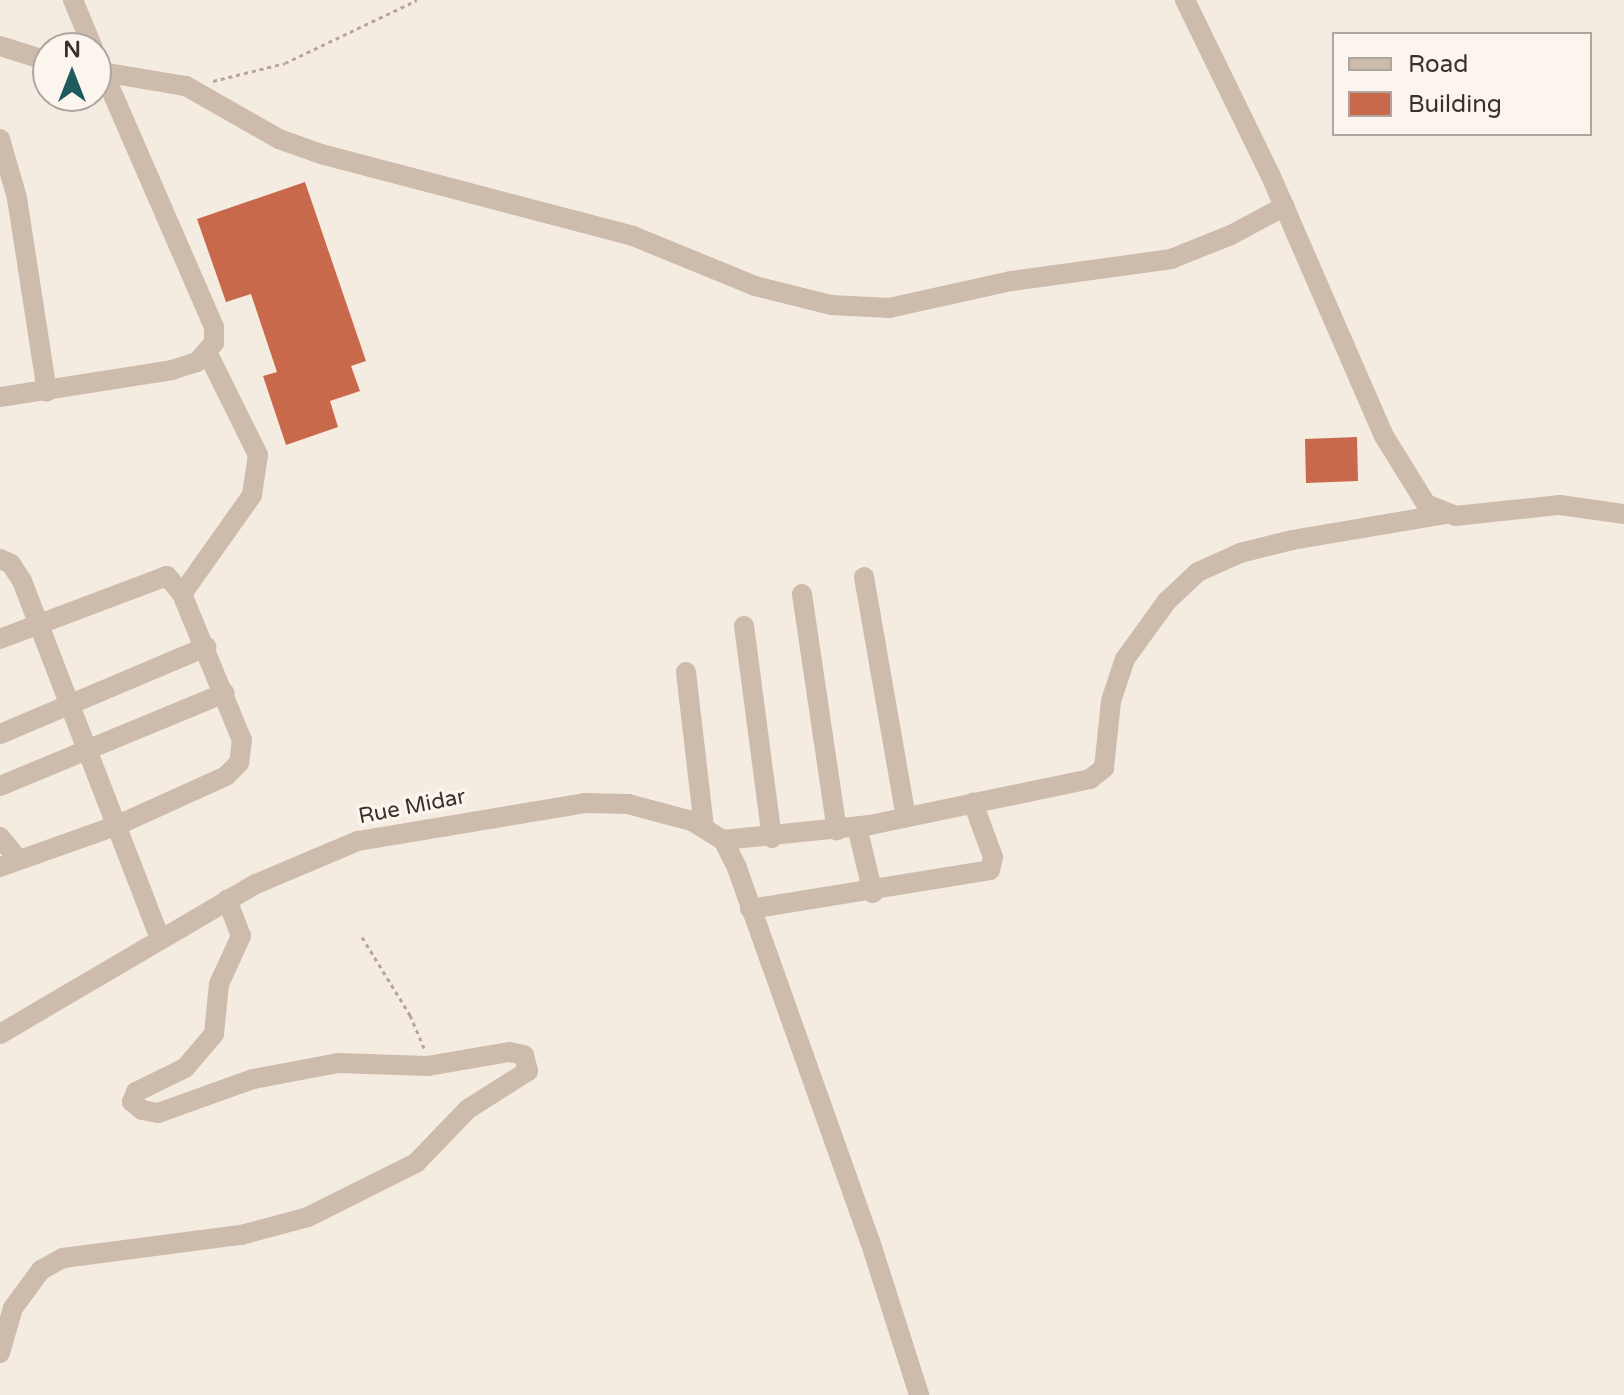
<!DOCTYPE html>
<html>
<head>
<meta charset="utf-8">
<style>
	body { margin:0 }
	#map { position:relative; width:1624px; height:1395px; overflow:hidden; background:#f4ebe1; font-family:"Varela Round",sans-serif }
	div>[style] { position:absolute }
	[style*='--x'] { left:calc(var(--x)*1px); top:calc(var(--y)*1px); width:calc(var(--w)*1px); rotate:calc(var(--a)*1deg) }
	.building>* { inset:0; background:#c8694b }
	.path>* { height:3px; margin-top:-1.5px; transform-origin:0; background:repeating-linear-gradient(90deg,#b9a596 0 4px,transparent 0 8px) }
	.minor>* { height:20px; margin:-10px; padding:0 10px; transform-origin:10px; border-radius:10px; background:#cdbbac }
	span { translate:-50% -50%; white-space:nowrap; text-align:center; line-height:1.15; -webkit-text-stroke:7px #fbf5ee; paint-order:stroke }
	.street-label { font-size:22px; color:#3b302b }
	.legend { position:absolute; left:1332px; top:32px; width:260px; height:104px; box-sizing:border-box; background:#fbf5ee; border:2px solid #aea6a0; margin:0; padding:10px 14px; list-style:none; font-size:24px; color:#3b302b }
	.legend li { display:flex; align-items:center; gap:16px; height:40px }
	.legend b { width:40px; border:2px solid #aea6a0 }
	.north { position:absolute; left:32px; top:32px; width:80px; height:80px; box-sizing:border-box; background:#fbf5ee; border:2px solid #aea6a0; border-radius:50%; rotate:0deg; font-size:22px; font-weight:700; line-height:32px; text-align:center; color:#3b302b }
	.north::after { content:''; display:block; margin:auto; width:28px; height:36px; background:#1f5a5e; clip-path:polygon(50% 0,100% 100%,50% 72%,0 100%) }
</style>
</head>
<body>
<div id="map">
	<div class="building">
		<i style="clip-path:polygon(305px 182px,366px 361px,351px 366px,360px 391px,330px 401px,338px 427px,286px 445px,263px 376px,277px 372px,251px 294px,226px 302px,197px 219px)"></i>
		<i style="clip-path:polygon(1357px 437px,1358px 481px,1306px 483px,1305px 439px)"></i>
	</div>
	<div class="path">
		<i style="--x:213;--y:81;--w:74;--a:-14"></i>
		<i style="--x:285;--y:63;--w:146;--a:-25.5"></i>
		<i style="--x:362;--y:937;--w:92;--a:58.4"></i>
		<i style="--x:410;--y:1015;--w:36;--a:67"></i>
	</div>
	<div class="minor">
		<i style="--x:73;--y:0;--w:52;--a:67.4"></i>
		<i style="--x:1185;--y:0;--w:194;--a:64"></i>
		<i style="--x:1270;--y:174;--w:286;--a:66.5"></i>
		<i style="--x:1384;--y:436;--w:80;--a:58.3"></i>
		<i style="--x:1426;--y:504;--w:31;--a:22"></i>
		<i style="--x:1455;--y:516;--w:106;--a:-6"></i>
		<i style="--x:1560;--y:505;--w:65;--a:8"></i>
		<i style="--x:0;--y:46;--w:50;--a:17.4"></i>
		<i style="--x:96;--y:71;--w:91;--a:9.5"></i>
		<i style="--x:186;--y:86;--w:107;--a:29.7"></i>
		<i style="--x:279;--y:139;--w:45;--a:19.7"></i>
		<i style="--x:321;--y:154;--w:323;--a:14.7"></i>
		<i style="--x:633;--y:236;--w:132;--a:22.3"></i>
		<i style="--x:755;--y:286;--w:78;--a:14"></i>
		<i style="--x:831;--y:305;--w:58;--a:3"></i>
		<i style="--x:889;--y:308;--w:125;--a:-12.5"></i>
		<i style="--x:1011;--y:281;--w:162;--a:-7.8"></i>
		<i style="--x:1171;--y:259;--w:65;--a:-21.8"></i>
		<i style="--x:1231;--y:235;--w:61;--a:-28.2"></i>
		<i style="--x:0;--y:139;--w:61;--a:73.9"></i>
		<i style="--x:17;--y:198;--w:196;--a:81.2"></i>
		<i style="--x:0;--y:397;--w:174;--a:-8.9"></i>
		<i style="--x:172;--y:370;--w:26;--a:-18"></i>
		<i style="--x:197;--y:362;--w:25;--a:-48"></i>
		<i style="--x:214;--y:343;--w:16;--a:-90"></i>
		<i style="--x:214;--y:327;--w:296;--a:-113.5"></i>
		<i style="--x:0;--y:559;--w:12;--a:24"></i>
		<i style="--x:11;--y:564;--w:20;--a:57"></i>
		<i style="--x:22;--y:581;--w:384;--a:68.9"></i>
		<i style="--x:864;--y:577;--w:244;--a:80.1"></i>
		<i style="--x:182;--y:594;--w:121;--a:-54.7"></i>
		<i style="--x:252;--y:495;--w:40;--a:-81.5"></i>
		<i style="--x:258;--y:455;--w:113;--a:-116.3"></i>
		<i style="--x:802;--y:594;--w:239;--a:81.6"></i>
		<i style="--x:744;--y:626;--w:214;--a:82.5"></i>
		<i style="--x:0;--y:639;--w:178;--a:-20.7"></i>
		<i style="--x:167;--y:576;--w:23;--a:50"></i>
		<i style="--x:182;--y:594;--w:158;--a:67.7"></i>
		<i style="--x:242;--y:740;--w:23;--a:97"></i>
		<i style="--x:239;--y:763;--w:18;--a:135"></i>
		<i style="--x:226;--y:776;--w:119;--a:155.6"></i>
		<i style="--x:118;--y:825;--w:125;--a:160.4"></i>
		<i style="--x:686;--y:672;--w:156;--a:83.4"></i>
		<i style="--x:0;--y:734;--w:224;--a:-22.9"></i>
		<i style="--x:0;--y:786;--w:243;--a:-22.5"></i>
		<i style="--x:857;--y:827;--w:68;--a:76.4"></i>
		<i style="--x:0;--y:837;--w:28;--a:51"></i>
		<i style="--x:723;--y:840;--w:148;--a:-5.8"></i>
		<i style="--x:870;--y:825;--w:225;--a:-11.8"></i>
		<i style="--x:1090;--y:779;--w:18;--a:-38"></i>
		<i style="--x:1104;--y:768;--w:67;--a:-84"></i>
		<i style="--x:1111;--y:701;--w:44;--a:-71.6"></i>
		<i style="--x:1125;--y:659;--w:72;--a:-54.1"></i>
		<i style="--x:1167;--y:601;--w:42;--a:-43.1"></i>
		<i style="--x:1198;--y:572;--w:46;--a:-24.3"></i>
		<i style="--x:1240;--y:553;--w:54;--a:-14"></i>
		<i style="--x:1292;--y:540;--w:155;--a:-9.6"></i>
		<i style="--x:750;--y:909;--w:243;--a:-9.2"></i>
		<i style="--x:990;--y:870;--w:13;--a:-77"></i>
		<i style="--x:993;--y:857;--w:58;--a:-110.3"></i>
		<i style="--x:0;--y:1034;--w:297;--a:-30.4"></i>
		<i style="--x:256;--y:884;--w:111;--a:-22.9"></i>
		<i style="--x:358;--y:841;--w:230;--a:-9.5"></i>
		<i style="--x:585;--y:803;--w:43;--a:1.3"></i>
		<i style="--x:628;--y:804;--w:66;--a:14.9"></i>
		<i style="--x:692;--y:821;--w:36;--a:32"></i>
		<i style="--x:723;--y:840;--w:31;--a:63"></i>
		<i style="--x:737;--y:868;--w:396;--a:70.4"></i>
		<i style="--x:870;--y:1241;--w:162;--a:72.3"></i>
		<i style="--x:0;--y:1353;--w:47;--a:-73.9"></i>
		<i style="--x:13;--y:1308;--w:47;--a:-53.6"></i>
		<i style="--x:41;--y:1270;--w:25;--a:-29"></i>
		<i style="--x:63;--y:1258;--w:179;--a:-7.4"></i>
		<i style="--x:241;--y:1235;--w:69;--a:-15"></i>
		<i style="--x:308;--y:1217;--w:121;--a:-26.6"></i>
		<i style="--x:416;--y:1163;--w:75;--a:-46.1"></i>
		<i style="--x:468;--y:1109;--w:71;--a:-32.3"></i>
		<i style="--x:528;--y:1071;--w:16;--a:-104"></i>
		<i style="--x:524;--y:1055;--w:15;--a:-169"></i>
		<i style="--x:509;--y:1052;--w:82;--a:170.2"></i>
		<i style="--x:428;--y:1066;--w:90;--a:-178.1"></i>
		<i style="--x:338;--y:1063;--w:86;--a:169.3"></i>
		<i style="--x:253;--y:1079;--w:101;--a:160.3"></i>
		<i style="--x:158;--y:1113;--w:16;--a:-169"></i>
		<i style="--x:142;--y:1110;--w:13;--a:-141"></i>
		<i style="--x:132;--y:1102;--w:11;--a:-68"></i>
		<i style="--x:136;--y:1092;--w:55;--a:-26.1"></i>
		<i style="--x:185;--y:1068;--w:45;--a:-49.5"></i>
		<i style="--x:214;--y:1034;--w:50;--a:-84.3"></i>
		<i style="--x:219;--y:984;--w:53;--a:-65.4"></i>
		<i style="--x:241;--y:936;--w:39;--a:-111"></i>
	</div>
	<div class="street-label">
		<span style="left:412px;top:807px;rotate:-11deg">Rue Midar</span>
	</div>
	<ul class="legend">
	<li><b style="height:10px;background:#cdbbac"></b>Road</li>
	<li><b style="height:22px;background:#c8694b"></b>Building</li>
	</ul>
	<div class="north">N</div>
</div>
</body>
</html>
